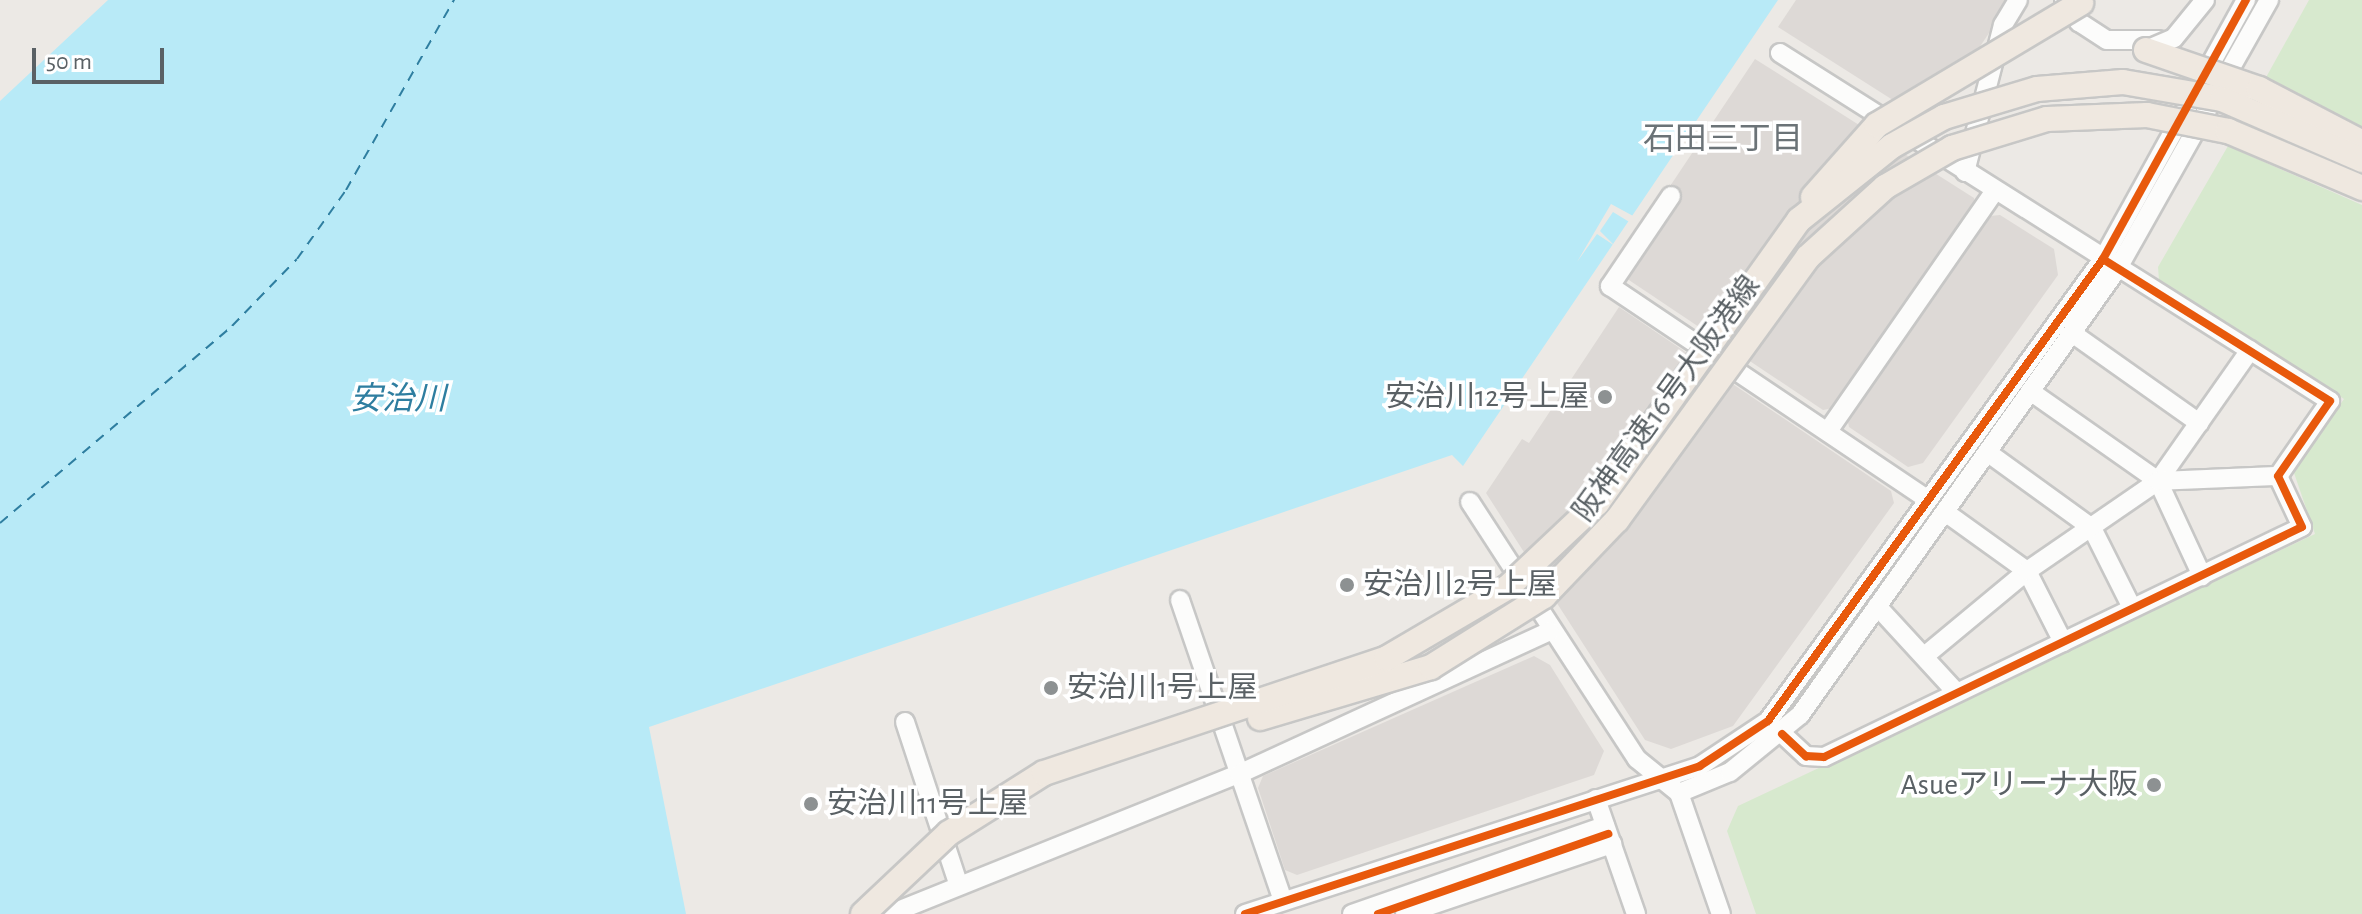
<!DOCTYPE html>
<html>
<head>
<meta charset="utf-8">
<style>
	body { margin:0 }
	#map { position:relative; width:2362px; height:914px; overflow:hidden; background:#ece9e5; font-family:"Alegreya Sans","Noto Sans JP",sans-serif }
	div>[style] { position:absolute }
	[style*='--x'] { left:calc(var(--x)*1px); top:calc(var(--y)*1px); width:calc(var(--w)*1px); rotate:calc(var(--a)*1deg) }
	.industrial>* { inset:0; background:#ddd9d6 }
	.green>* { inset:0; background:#d7e9ce }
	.water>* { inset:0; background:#b8eaf7 }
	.pier>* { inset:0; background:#ece9e5 }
	.ferry>* { height:2px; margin-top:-1px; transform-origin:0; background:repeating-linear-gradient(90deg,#2e7ea0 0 10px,transparent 0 18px) }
	.roads { filter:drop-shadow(2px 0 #c7c7c6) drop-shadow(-2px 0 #c7c7c6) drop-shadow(0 2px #c7c7c6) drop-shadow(0 -2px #c7c7c6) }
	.minor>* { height:18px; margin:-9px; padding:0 9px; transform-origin:9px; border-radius:9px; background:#fcfcfb }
	.bridges { filter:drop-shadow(2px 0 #c7c7c6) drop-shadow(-2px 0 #c7c7c6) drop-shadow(0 2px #c7c7c6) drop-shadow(0 -2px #c7c7c6) }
	.minor-bridge>* { height:18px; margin:-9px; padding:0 9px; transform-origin:9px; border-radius:9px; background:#fcfcfb }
	.highway-bridge>* { height:24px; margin:-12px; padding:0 12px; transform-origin:12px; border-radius:12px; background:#efe8e0 }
	.cycleway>* { height:8px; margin:-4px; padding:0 4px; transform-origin:4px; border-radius:4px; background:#e8590c }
	.dots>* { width:22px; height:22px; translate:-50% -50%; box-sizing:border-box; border:4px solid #fff; border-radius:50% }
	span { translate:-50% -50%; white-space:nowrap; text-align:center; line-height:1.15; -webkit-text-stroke:7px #fff; paint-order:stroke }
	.poi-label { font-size:30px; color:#5a6165 }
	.right { translate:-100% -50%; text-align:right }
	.left { translate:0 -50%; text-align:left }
	.street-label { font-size:30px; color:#5a6165 }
	.neighbourhood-label { font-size:32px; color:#6b7377 }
	.water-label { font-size:32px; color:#2e7ea0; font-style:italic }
	.scale { position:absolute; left:32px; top:48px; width:132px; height:36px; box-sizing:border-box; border:4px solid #5a6165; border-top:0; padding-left:10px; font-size:24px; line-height:28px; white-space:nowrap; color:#5a6165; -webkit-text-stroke:6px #fff; paint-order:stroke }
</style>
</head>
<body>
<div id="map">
	<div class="industrial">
		<i style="clip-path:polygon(1796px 0,2011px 0,1929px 123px,1778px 27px)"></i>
		<i style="clip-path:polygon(1755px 59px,1974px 198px,1975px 209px,1833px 408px,1823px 410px,1614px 270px)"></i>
		<i style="clip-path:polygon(2000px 215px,2054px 249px,2058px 275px,1923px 463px,1908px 467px,1849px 427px,1847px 417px,1990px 216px)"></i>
		<i style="clip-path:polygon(1619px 307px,1891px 491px,1894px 503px,1733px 726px,1671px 749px,1645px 740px,1486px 493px,1522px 439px,1529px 443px)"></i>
		<i style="clip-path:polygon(1534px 656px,1550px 665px,1604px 751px,1594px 775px,1297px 875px,1285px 870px,1258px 788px,1263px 776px)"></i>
	</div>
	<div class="green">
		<i style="clip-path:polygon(2309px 0,2362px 0,2362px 133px,2264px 81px)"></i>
		<i style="clip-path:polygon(2228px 146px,2362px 205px,2362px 914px,1756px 914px,1727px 831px,1738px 806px,2315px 534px,2293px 470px,2344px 399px,2159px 280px,2158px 267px)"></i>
	</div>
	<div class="water">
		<i style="clip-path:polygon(108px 0,1778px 0,1463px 466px,1452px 455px,649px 727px,686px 914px,0 914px,0 101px)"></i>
	</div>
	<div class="pier">
		<i style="clip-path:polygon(1611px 204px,1635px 217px,1631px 223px,1613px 212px,1600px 231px,1615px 246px,1597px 234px,1577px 262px)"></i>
	</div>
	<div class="ferry">
		<i style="--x:0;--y:523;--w:304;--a:-40.3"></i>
		<i style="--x:232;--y:326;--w:93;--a:-45.9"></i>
		<i style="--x:297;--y:259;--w:85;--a:-54.6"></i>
		<i style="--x:346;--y:190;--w:219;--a:-60.4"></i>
	</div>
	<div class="roads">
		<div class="minor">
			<i style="--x:2064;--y:0;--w:27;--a:56"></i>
			<i style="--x:2079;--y:22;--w:33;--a:33"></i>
			<i style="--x:2107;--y:40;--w:52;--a:0"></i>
			<i style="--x:1780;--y:53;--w:651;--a:32.32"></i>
			<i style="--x:2330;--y:401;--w:91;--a:124.7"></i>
			<i style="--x:2278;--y:476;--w:56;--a:64.8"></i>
			<i style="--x:2302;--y:527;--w:530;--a:154.3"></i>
			<i style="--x:1824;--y:757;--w:18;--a:-177"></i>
			<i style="--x:1806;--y:756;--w:33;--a:-137"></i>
			<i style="--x:1965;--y:172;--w:152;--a:-75.5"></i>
			<i style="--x:2003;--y:25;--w:29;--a:-59"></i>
			<i style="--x:1671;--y:196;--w:109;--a:124.1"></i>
			<i style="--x:1610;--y:286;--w:383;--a:33.9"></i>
			<i style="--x:2072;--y:333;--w:156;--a:35.3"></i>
			<i style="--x:2030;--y:391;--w:156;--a:35.1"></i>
			<i style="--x:2158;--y:481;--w:105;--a:65.1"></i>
			<i style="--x:1828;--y:431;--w:292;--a:-55.2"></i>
			<i style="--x:1987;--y:452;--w:130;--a:35.9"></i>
			<i style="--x:2092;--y:528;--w:89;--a:63.4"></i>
			<i style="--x:2158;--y:481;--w:160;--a:-54.9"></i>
			<i style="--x:1470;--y:502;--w:306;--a:57"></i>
			<i style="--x:1637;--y:759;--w:54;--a:39"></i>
			<i style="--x:1679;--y:793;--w:128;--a:70.9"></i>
			<i style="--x:1945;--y:512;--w:101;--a:35.7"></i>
			<i style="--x:2027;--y:571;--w:80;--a:63.1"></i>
			<i style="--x:1180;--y:600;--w:318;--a:71.1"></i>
			<i style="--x:1877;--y:606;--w:117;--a:47.4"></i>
			<i style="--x:1927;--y:654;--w:130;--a:-39.7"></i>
			<i style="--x:2027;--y:571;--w:159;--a:-34.5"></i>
			<i style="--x:2158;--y:481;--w:120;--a:-2.4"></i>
			<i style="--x:905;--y:722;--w:169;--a:71.8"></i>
			<i style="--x:1679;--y:793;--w:55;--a:-22.4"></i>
			<i style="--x:1730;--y:772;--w:90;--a:-39.2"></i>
			<i style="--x:1800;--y:715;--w:549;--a:-54.57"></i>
			<i style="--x:2118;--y:268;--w:308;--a:-60.6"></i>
			<i style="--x:1596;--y:799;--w:122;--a:70.8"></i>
			<i style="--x:890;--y:914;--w:376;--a:-21.9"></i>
			<i style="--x:1239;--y:774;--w:342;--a:-24.7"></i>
			<i style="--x:1245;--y:914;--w:478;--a:-18"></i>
			<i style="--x:1700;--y:766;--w:82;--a:-33.5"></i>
			<i style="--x:1768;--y:721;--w:571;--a:-54.05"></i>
			<i style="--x:2103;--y:259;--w:296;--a:-61.1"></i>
			<i style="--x:1352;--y:914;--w:268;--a:-19.2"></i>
			<i style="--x:1405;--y:914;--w:219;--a:-18.7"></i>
		</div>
	</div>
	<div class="bridges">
		<div class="minor-bridge">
			<i style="--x:2146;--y:50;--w:30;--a:-23"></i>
			<i style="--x:2174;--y:38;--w:49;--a:-50.8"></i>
		</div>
		<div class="highway-bridge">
			<i style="--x:2146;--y:50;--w:120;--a:19"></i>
			<i style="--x:2259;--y:89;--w:113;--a:27.5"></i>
			<i style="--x:1813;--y:197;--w:96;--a:-48.4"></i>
			<i style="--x:1877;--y:125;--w:238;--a:-30.9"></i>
			<i style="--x:1260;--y:718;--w:178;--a:-16.6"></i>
			<i style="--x:1431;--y:667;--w:133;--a:-32.1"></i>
			<i style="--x:1544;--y:596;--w:105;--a:-46.2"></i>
			<i style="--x:1617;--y:520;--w:325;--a:-54"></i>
			<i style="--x:1808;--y:257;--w:104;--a:-42.3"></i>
			<i style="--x:1885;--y:187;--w:78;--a:-30.2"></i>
			<i style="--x:1952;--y:148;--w:99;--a:-17"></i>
			<i style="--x:2047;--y:119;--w:100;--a:-2.3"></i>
			<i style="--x:2147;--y:115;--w:83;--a:11.2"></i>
			<i style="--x:2228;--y:131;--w:146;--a:23"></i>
			<i style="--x:863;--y:914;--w:118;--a:-43.3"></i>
			<i style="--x:949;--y:833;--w:112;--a:-32.3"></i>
			<i style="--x:1044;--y:773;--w:362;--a:-18.5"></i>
			<i style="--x:1387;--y:658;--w:140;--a:-30.4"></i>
			<i style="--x:1508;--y:587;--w:122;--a:-43.3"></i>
			<i style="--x:1597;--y:503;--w:348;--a:-54.5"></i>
			<i style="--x:1799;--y:220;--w:119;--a:-38.5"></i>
			<i style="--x:1892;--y:146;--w:60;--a:-29.1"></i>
			<i style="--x:1944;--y:117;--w:97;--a:-16.8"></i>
			<i style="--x:2037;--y:89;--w:86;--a:-4.7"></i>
			<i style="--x:2123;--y:82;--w:100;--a:9.7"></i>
			<i style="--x:2222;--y:99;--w:153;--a:23.5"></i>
		</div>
	</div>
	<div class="cycleway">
		<i style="--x:1782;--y:734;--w:33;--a:43"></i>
		<i style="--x:1806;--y:756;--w:18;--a:3"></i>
		<i style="--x:1824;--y:757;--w:530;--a:-25.7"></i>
		<i style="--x:2302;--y:527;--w:56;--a:-115.2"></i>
		<i style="--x:2278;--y:476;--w:91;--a:-55.3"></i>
		<i style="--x:2330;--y:401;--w:268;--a:-148"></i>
		<i style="--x:1245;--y:914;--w:478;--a:-18"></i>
		<i style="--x:1700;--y:766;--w:82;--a:-33.5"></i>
		<i style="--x:1768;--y:721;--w:571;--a:-54.05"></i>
		<i style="--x:2103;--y:259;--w:296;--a:-61.1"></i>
		<i style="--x:1378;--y:914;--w:244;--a:-19.2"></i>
	</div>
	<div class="dots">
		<i style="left:1605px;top:397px;background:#8d9192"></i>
		<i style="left:1347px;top:585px;background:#8d9192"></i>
		<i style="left:1051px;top:688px;background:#8d9192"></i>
		<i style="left:2154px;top:785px;background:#8d9192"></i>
		<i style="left:811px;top:804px;background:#8d9192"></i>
	</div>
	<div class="poi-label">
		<span class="right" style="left:1589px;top:397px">安治川12号上屋</span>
		<span class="left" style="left:1363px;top:585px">安治川2号上屋</span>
		<span class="left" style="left:1067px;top:688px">安治川1号上屋</span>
		<span class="right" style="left:2138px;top:785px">Asueアリーナ大阪</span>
		<span class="left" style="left:827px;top:804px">安治川11号上屋</span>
	</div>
	<div class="street-label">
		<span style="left:1667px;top:399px;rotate:-54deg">阪神高速16号大阪港線</span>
	</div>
	<div class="neighbourhood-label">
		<span style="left:1723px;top:139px">石田三丁目</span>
	</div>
	<div class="water-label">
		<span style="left:398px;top:399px">安治川</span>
	</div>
	<div class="scale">50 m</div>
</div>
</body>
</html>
